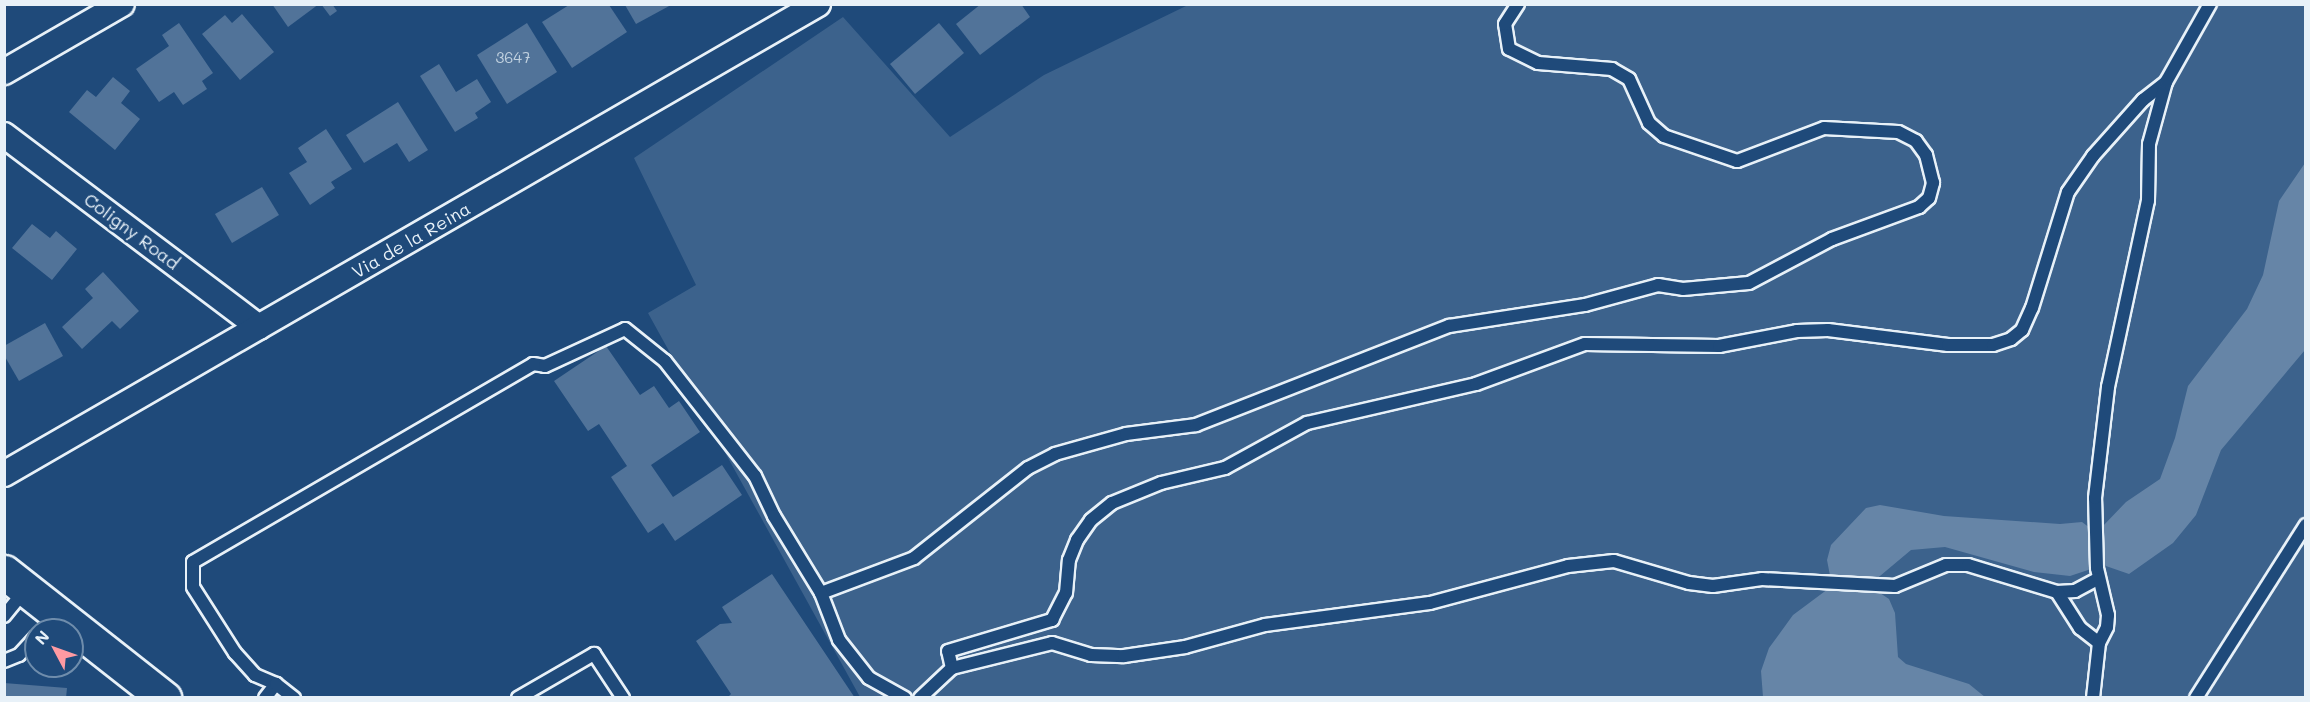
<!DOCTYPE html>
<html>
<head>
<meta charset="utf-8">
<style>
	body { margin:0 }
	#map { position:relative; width:2310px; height:702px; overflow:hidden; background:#1f4a7a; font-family:Mali,sans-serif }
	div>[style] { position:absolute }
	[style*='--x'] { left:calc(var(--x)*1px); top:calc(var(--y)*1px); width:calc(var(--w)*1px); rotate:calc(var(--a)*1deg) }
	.green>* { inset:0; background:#3c628c }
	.water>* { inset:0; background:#6685a7 }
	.building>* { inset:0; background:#517399 }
	.roads { filter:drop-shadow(2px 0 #e8f1f8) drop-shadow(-2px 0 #e8f1f8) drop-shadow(0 2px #e8f1f8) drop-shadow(0 -2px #e8f1f8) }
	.service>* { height:12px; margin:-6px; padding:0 6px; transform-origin:6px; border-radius:6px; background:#1f4a7a }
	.minor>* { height:24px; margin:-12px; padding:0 12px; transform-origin:12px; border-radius:12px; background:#1f4a7a }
	.secondary>* { height:33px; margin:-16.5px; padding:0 16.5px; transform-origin:16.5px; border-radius:16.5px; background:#1f4a7a }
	span { translate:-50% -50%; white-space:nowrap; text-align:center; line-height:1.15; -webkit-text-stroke:4.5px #1f4a7a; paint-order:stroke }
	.number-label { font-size:15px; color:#c2d2e0 }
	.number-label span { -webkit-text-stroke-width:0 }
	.street-label { font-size:18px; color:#e8f1f8 }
	.frame { position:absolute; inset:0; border:6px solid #e8f1f8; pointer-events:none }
	.north { position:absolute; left:24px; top:618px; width:60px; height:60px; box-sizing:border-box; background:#1f4a7a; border:2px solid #6f8dac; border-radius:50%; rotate:311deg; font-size:16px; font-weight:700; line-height:24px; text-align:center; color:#e8f1f8 }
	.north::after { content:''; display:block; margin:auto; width:21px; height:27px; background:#ff9aa2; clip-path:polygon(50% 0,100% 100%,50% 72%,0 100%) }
</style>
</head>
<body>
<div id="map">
	<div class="green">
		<i style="clip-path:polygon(1188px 5px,2305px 5px,2305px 697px,860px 697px,648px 313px,696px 285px,634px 158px,843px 17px,950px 137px,1044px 75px)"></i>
	</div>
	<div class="water">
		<i style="clip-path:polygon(2305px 163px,2305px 350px,2221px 450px,2196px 515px,2173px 543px,2129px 574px,2103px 565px,2070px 576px,2034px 572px,1945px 547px,1911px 550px,1874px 581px,1874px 589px,1889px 599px,1895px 613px,1898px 657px,1906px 664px,1969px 684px,1985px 697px,1763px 697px,1761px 671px,1769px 648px,1793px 615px,1832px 586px,1827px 560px,1831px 545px,1866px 508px,1880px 505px,1944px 516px,2060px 524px,2082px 522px,2090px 528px,2102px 527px,2126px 502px,2160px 479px,2175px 438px,2188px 386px,2247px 309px,2263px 275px,2279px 201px)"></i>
	</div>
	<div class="building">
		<i style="clip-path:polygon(272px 4px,319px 4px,288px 27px)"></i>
		<i style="clip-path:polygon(321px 4px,332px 4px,337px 11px,330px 16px)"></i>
		<i style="clip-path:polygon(981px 4px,1021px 4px,1030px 17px,980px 55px,956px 24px)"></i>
		<i style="clip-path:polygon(569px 5px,609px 5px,627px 32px,572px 68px,542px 22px)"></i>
		<i style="clip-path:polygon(625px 5px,671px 5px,636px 24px)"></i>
		<i style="clip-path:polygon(242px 14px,274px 52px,240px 80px,202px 34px,225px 15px,232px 23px)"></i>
		<i style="clip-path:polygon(179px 23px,213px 73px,202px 81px,207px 89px,183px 105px,174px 92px,159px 102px,136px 69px,169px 46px,162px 35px)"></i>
		<i style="clip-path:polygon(527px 23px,557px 72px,507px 104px,477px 55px)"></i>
		<i style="clip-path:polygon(939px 23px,964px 53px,915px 94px,890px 64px)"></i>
		<i style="clip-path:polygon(439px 64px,456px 92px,477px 79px,491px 102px,475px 113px,478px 118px,455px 132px,420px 76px)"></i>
		<i style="clip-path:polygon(113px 77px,130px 91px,121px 103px,140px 119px,115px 150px,69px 112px,87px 90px,96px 97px)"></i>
		<i style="clip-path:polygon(398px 102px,428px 150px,409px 162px,397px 143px,364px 163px,346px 135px)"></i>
		<i style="clip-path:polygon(326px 129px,352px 169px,331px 182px,335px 188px,310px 205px,289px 173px,307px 162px,298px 148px)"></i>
		<i style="clip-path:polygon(262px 187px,279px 215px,232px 243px,215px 214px)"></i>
		<i style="clip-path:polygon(32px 224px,50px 238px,56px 231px,77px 249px,52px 280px,12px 248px)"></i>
		<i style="clip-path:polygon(103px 272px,139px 311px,120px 329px,112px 321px,82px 349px,62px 327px,93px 298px,85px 289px)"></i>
		<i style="clip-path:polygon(45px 323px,63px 356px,19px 381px,4px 355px,4px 346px)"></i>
		<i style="clip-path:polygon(606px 346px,640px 395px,654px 386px,669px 408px,679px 401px,700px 432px,651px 465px,673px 497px,722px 465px,742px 495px,675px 541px,663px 523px,648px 533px,611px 477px,627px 466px,599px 424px,588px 431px,554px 381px)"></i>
		<i style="clip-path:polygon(772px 574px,855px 698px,727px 698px,731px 694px,696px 641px,720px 624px,732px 623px,722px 607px)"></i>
		<i style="clip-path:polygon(4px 683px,67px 688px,66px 698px,4px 698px)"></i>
	</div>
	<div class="roads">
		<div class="service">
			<i style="--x:2057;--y:592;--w:18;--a:-3"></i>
			<i style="--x:2075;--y:591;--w:27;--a:-28"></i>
			<i style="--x:821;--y:593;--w:99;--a:-20.6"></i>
			<i style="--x:914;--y:558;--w:145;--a:-38.3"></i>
			<i style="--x:1028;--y:468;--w:30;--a:-27"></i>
			<i style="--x:1055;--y:454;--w:74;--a:-15.7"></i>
			<i style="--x:1126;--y:434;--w:71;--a:-7.3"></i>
			<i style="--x:1196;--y:425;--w:272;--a:-21.4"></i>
			<i style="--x:1449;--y:326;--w:138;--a:-8.8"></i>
			<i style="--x:1585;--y:305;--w:76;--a:-15.3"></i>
			<i style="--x:1658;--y:285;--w:25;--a:9"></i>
			<i style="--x:1683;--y:289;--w:66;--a:-5.2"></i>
			<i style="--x:1749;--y:283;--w:94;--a:-27.9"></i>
			<i style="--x:1832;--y:239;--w:93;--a:-20.2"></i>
			<i style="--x:1919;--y:207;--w:13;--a:-42"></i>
			<i style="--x:1929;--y:198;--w:16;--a:-75"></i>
			<i style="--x:1933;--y:183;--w:29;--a:-104"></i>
			<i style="--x:1926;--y:155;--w:17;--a:-126"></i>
			<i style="--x:1916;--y:141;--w:20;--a:-153"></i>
			<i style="--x:1898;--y:132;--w:74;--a:-176.9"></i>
			<i style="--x:1824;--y:128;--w:93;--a:159.2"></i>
			<i style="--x:1737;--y:161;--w:77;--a:-161.1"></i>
			<i style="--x:1664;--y:136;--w:20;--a:-139"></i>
			<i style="--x:1649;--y:123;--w:48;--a:-114.4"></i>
			<i style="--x:1629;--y:79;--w:20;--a:-150"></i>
			<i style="--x:1612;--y:69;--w:74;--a:-175.4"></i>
			<i style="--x:1538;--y:63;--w:32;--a:-154"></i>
			<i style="--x:1509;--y:49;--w:25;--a:-99"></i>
			<i style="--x:1505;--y:24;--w:24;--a:-57"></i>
			<i style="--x:4;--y:616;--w:32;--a:-51"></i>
			<i style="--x:4;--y:661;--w:16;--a:-22"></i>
			<i style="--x:19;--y:655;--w:25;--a:-47"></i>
			<i style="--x:952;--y:668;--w:17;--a:-103"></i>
			<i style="--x:948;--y:651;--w:109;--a:-16.6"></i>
			<i style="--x:1052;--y:620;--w:30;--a:-63"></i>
			<i style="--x:1066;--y:593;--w:33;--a:-85"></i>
			<i style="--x:1069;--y:560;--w:22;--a:-68"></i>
			<i style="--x:1077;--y:540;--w:24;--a:-55"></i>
			<i style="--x:1091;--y:520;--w:27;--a:-39"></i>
			<i style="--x:1112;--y:503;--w:53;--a:-22.2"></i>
			<i style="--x:1161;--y:483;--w:66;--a:-13.2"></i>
			<i style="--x:1225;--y:468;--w:94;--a:-28.8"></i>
			<i style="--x:1307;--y:423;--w:173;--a:-13"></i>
			<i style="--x:1476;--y:384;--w:116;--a:-20.2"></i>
			<i style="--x:1585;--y:344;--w:134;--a:0.9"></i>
			<i style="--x:1719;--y:346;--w:79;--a:-10.9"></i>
			<i style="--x:1797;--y:331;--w:31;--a:-2"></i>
			<i style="--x:1828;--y:330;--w:121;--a:7.1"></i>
			<i style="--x:1948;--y:345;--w:45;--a:0"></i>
			<i style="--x:1993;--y:345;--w:19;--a:-18"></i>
			<i style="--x:2011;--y:339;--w:14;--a:-39"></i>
			<i style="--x:2022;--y:330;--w:24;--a:-66"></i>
			<i style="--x:2032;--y:308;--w:121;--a:-72.8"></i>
			<i style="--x:2068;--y:192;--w:44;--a:-55.2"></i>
			<i style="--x:2093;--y:156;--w:75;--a:-48.2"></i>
			<i style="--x:2143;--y:100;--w:29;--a:-38"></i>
			<i style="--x:276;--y:684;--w:23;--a:-157"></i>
			<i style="--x:255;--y:675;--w:30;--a:-132"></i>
			<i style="--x:235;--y:653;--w:78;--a:-122.5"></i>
			<i style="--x:193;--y:587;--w:25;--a:-90"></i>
			<i style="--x:193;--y:562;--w:393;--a:-30.2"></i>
			<i style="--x:533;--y:364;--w:12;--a:9"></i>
			<i style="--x:545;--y:366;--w:88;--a:-24.8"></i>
			<i style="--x:625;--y:329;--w:51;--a:38.7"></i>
			<i style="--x:665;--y:361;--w:146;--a:52"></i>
			<i style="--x:755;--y:476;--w:44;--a:64.6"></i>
			<i style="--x:774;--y:516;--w:90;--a:58.6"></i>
			<i style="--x:821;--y:593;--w:50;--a:69"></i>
			<i style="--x:839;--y:640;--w:48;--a:51.7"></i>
			<i style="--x:869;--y:678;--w:41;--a:29.1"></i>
			<i style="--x:265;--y:698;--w:18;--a:-52"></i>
			<i style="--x:276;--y:684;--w:23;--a:38"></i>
			<i style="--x:518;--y:698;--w:88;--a:-30.1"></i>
			<i style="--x:594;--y:654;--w:53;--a:56.6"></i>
			<i style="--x:920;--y:698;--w:44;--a:-43.2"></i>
			<i style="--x:952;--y:668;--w:103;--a:-14"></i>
			<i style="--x:1052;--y:643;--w:41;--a:17.1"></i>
			<i style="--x:1091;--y:655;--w:33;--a:2"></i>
			<i style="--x:1124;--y:656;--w:62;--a:-8.4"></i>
			<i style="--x:1185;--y:647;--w:83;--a:-15.4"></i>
			<i style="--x:1265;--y:625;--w:166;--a:-7.6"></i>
			<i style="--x:1430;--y:603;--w:143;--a:-15"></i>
			<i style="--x:1568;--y:566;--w:46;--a:-6.2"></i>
			<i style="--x:1614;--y:561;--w:78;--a:16.3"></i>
			<i style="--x:1689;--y:583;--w:24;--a:7"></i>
			<i style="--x:1713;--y:586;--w:49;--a:-8.1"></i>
			<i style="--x:1762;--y:579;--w:133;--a:3"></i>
			<i style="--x:1895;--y:586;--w:55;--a:-22.4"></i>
			<i style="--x:1946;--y:565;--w:22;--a:0"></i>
			<i style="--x:1968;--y:565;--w:93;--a:16.9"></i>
			<i style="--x:2057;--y:592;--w:43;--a:57.4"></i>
			<i style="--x:2080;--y:628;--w:24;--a:38"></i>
			<i style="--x:2093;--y:698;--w:55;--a:-83.8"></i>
			<i style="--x:2099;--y:643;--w:18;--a:-63"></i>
			<i style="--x:2107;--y:627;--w:12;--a:-85"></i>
			<i style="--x:2108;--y:615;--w:48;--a:-103.2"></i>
			<i style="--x:2097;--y:568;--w:70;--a:-91.6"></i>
			<i style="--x:2095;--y:498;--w:112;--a:-83.3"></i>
			<i style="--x:2108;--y:387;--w:190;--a:-77.9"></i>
			<i style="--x:2148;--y:201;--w:57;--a:-89"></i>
			<i style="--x:2149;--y:144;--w:64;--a:-74.7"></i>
			<i style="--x:2166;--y:82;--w:90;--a:-60.6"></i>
			<i style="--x:2196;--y:698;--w:205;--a:-57.6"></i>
		</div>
		<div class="minor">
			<i style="--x:4;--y:72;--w:136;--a:-30"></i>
			<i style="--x:4;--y:135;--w:319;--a:37"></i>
			<i style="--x:4;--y:474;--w:940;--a:-30"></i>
		</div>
		<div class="secondary">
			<i style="--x:4;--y:572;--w:204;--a:38.2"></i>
		</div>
	</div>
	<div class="number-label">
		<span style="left:513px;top:58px">3647</span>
	</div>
	<div class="street-label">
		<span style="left:132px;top:231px;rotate:37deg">Coligny Road</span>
		<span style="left:411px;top:240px;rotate:-30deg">Via de la Reina</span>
	</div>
	<div class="frame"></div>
	<div class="north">N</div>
</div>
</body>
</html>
